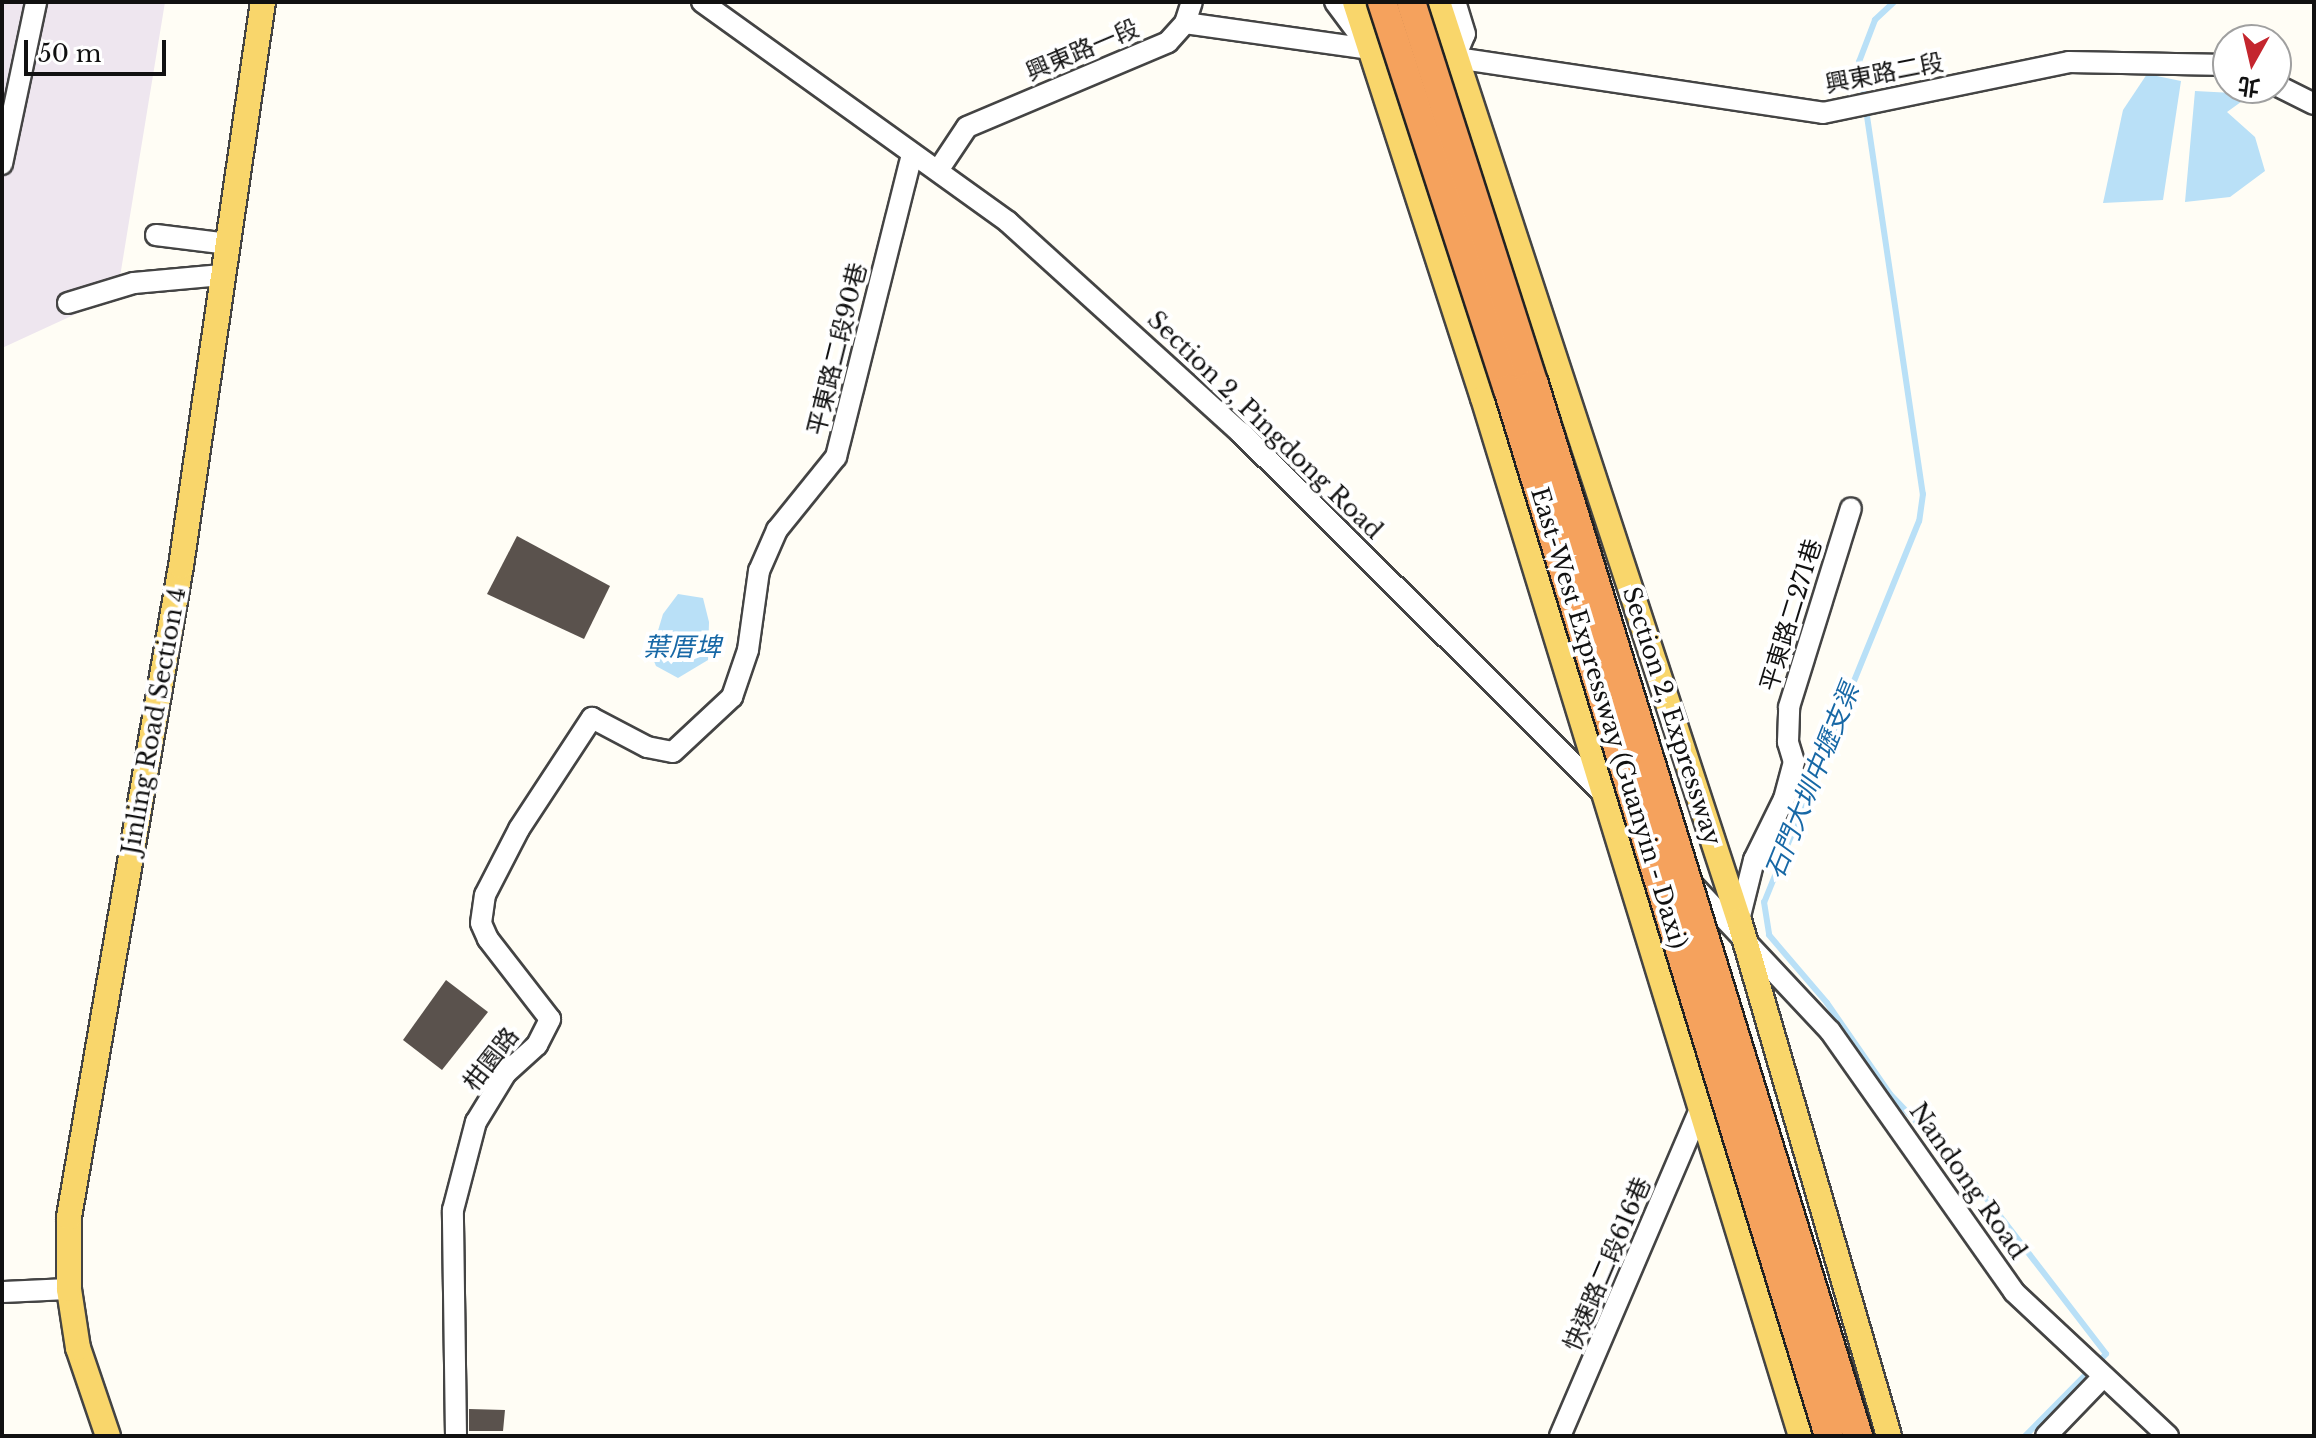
<!DOCTYPE html>
<html>
<head>
<meta charset="utf-8">
<style>
	body { margin:0 }
	#map { position:relative; width:2316px; height:1438px; overflow:hidden; background:#fffdf5; font-family:"Libre Baskerville","Noto Sans TC",serif }
	div>[style] { position:absolute }
	[style*='--x'] { left:calc(var(--x)*1px); top:calc(var(--y)*1px); width:calc(var(--w)*1px); rotate:calc(var(--a)*1deg) }
	.industrial>* { inset:0; background:#eee6ef }
	.water>* { inset:0; background:#b9e0f7 }
	.stream>* { height:6px; margin:-3px; padding:0 3px; transform-origin:3px; border-radius:3px; background:#b9e0f7 }
	.building>* { inset:0; background:#5a524d }
	.roads { filter:drop-shadow(2px 0 #444) drop-shadow(-2px 0 #444) drop-shadow(0 2px #444) drop-shadow(0 -2px #444) }
	.minor>* { height:20px; margin:-10px; padding:0 10px; transform-origin:10px; border-radius:10px; background:#fff }
	.major>* { height:24px; margin:-12px; padding:0 12px; transform-origin:12px; border-radius:12px; background:#f9d66b }
	.bridges { filter:drop-shadow(2px 0 #222) drop-shadow(-2px 0 #222) drop-shadow(0 2px #222) drop-shadow(0 -2px #222) }
	.highway-bridge>* { height:28px; margin:-14px; padding:0 14px; transform-origin:14px; border-radius:14px; background:#f5a25d }
	span { translate:-50% -50%; white-space:nowrap; text-align:center; line-height:1.15; -webkit-text-stroke:8px #fff; paint-order:stroke }
	.street-label { font-size:24px; color:#111 }
	.water-label { font-size:26px; color:#1768a6; font-style:italic }
	.frame { position:absolute; inset:0; border:4px solid #111; pointer-events:none }
	.north { position:absolute; left:2212px; top:24px; width:80px; height:80px; box-sizing:border-box; background:#fff; border:2px solid #a0a0a0; border-radius:50%; rotate:188deg; font-size:22px; font-weight:700; line-height:32px; text-align:center; color:#111 }
	.north::after { content:''; display:block; margin:auto; width:28px; height:36px; background:#c4262e; clip-path:polygon(50% 0,100% 100%,50% 72%,0 100%) }
	.scale { position:absolute; left:24px; top:40px; width:142px; height:36px; box-sizing:border-box; border:4px solid #111; border-top:0; padding-left:10px; font-size:24px; line-height:28px; white-space:nowrap; color:#111; -webkit-text-stroke:6px #fff; paint-order:stroke }
</style>
</head>
<body>
<div id="map">
	<div class="industrial">
		<i style="clip-path:polygon(2px 2px,165px 2px,117px 295px,2px 348px)"></i>
	</div>
	<div class="water">
		<i style="clip-path:polygon(2147px 74px,2181px 81px,2163px 200px,2103px 203px,2123px 110px)"></i>
		<i style="clip-path:polygon(2195px 91px,2252px 94px,2227px 112px,2255px 137px,2265px 171px,2230px 197px,2185px 202px)"></i>
		<i style="clip-path:polygon(678px 594px,703px 598px,709px 622px,708px 660px,678px 678px,656px 666px,651px 654px,663px 614px)"></i>
	</div>
	<div class="stream">
		<i style="--x:1894;--y:2;--w:26;--a:137"></i>
		<i style="--x:1875;--y:20;--w:45;--a:110.9"></i>
		<i style="--x:1859;--y:62;--w:437;--a:81.6"></i>
		<i style="--x:1923;--y:494;--w:27;--a:98"></i>
		<i style="--x:1919;--y:521;--w:411;--a:112.1"></i>
		<i style="--x:1764;--y:902;--w:33;--a:81"></i>
		<i style="--x:1769;--y:935;--w:89;--a:49.5"></i>
		<i style="--x:1827;--y:1003;--w:111;--a:55.3"></i>
		<i style="--x:1890;--y:1094;--w:120;--a:46.3"></i>
		<i style="--x:1973;--y:1181;--w:218;--a:52.4"></i>
		<i style="--x:2106;--y:1354;--w:115;--a:134.6"></i>
	</div>
	<div class="building">
		<i style="clip-path:polygon(517px 536px,610px 586px,584px 639px,487px 594px)"></i>
		<i style="clip-path:polygon(446px 980px,488px 1012px,442px 1070px,403px 1040px)"></i>
		<i style="clip-path:polygon(469px 1409px,505px 1410px,503px 1431px,469px 1431px)"></i>
	</div>
	<div class="roads">
		<div class="minor">
			<i style="--x:702;--y:2;--w:377;--a:35.7"></i>
			<i style="--x:1008;--y:222;--w:313;--a:42.2"></i>
			<i style="--x:1240;--y:432;--w:513;--a:44.84"></i>
			<i style="--x:1335;--y:2;--w:49;--a:53.4"></i>
			<i style="--x:1185;--y:23;--w:200;--a:8"></i>
			<i style="--x:1443;--y:56;--w:384;--a:8.5"></i>
			<i style="--x:1823;--y:113;--w:251;--a:-11.7"></i>
			<i style="--x:2069;--y:62;--w:159;--a:1.1"></i>
			<i style="--x:1455;--y:57;--w:25;--a:-67"></i>
			<i style="--x:1465;--y:34;--w:34;--a:-107"></i>
			<i style="--x:2276;--y:85;--w:42;--a:26.6"></i>
			<i style="--x:2;--y:164;--w:166;--a:-78.1"></i>
			<i style="--x:939;--y:169;--w:50;--a:-56.3"></i>
			<i style="--x:967;--y:127;--w:218;--a:-22.9"></i>
			<i style="--x:1168;--y:42;--w:25;--a:-48"></i>
			<i style="--x:1185;--y:23;--w:22;--a:-72"></i>
			<i style="--x:156;--y:235;--w:73;--a:7.1"></i>
			<i style="--x:68;--y:303;--w:69;--a:-16.9"></i>
			<i style="--x:134;--y:283;--w:88;--a:-5.2"></i>
			<i style="--x:1691;--y:883;--w:203;--a:46.8"></i>
			<i style="--x:1830;--y:1031;--w:319;--a:54.8"></i>
			<i style="--x:2014;--y:1292;--w:211;--a:43.1"></i>
			<i style="--x:1739;--y:920;--w:62;--a:-76"></i>
			<i style="--x:1754;--y:860;--w:68;--a:-63.8"></i>
			<i style="--x:1784;--y:799;--w:38;--a:-75"></i>
			<i style="--x:1794;--y:762;--w:21;--a:-107"></i>
			<i style="--x:1788;--y:742;--w:35;--a:-88"></i>
			<i style="--x:1789;--y:707;--w:208;--a:-72.7"></i>
			<i style="--x:2;--y:1292;--w:67;--a:-2.6"></i>
			<i style="--x:456;--y:1436;--w:226;--a:-90.8"></i>
			<i style="--x:453;--y:1210;--w:91;--a:-75.4"></i>
			<i style="--x:476;--y:1122;--w:57;--a:-58.5"></i>
			<i style="--x:506;--y:1073;--w:42;--a:-42.1"></i>
			<i style="--x:537;--y:1045;--w:29;--a:-63"></i>
			<i style="--x:550;--y:1019;--w:101;--a:-127.8"></i>
			<i style="--x:488;--y:939;--w:17;--a:-114"></i>
			<i style="--x:481;--y:923;--w:28;--a:-82"></i>
			<i style="--x:485;--y:895;--w:74;--a:-62.7"></i>
			<i style="--x:519;--y:829;--w:133;--a:-56.7"></i>
			<i style="--x:592;--y:718;--w:62;--a:27.8"></i>
			<i style="--x:647;--y:747;--w:26;--a:11"></i>
			<i style="--x:673;--y:752;--w:81;--a:-43"></i>
			<i style="--x:732;--y:697;--w:50;--a:-71.2"></i>
			<i style="--x:748;--y:650;--w:80;--a:-82.1"></i>
			<i style="--x:759;--y:571;--w:45;--a:-66.3"></i>
			<i style="--x:777;--y:530;--w:94;--a:-51.1"></i>
			<i style="--x:836;--y:457;--w:312;--a:-75.9"></i>
			<i style="--x:1560;--y:1436;--w:353;--a:-66.8"></i>
			<i style="--x:2046;--y:1436;--w:83;--a:-46"></i>
		</div>
		<div class="major">
			<i style="--x:1355;--y:2;--w:416;--a:72.1"></i>
			<i style="--x:1483;--y:398;--w:1086;--a:72.97"></i>
			<i style="--x:1438;--y:2;--w:966;--a:71.85"></i>
			<i style="--x:1739;--y:920;--w:537;--a:73.79"></i>
			<i style="--x:108;--y:1436;--w:93;--a:-108.8"></i>
			<i style="--x:78;--y:1348;--w:60;--a:-98.7"></i>
			<i style="--x:69;--y:1289;--w:72;--a:-90"></i>
			<i style="--x:69;--y:1217;--w:661;--a:-80.24"></i>
			<i style="--x:181;--y:566;--w:570;--a:-81.73"></i>
		</div>
	</div>
	<div class="bridges">
		<div class="highway-bridge">
			<i style="--x:1382;--y:2;--w:407;--a:72"></i>
			<i style="--x:1508;--y:389;--w:1095;--a:72.95"></i>
			<i style="--x:1411;--y:2;--w:401;--a:72.2"></i>
			<i style="--x:1534;--y:384;--w:1101;--a:72.88"></i>
		</div>
	</div>
	<div class="street-label">
		<span style="left:1082px;top:50px;rotate:-23deg">興東路一段</span>
		<span style="left:1884px;top:73px;rotate:-11deg">興東路二段</span>
		<span style="left:837px;top:349px;rotate:-76deg">平東路二段90巷</span>
		<span style="left:1265px;top:425px;rotate:44deg">Section 2, Pingdong Road</span>
		<span style="left:1791px;top:615px;rotate:-73deg">平東路二271巷</span>
		<span style="left:1672px;top:716px;rotate:72deg">Section 2, Expressway</span>
		<span style="left:1609px;top:718px;rotate:73deg">East-West Expressway (Guanyin - Daxi)</span>
		<span style="left:154px;top:721px;rotate:-80deg">Jinling Road Section 4</span>
		<span style="left:491px;top:1059px;rotate:-52deg">柑園路</span>
		<span style="left:1968px;top:1181px;rotate:55deg">Nandong Road</span>
		<span style="left:1607px;top:1264px;rotate:-67deg">快速路二段616巷</span>
	</div>
	<div class="water-label">
		<span style="left:682px;top:648px">葉厝埤</span>
		<span style="left:1813px;top:781px;rotate:-68deg">石門大圳中壢支渠</span>
	</div>
	<div class="frame"></div>
	<div class="north">北</div>
	<div class="scale">50 m</div>
</div>
</body>
</html>
